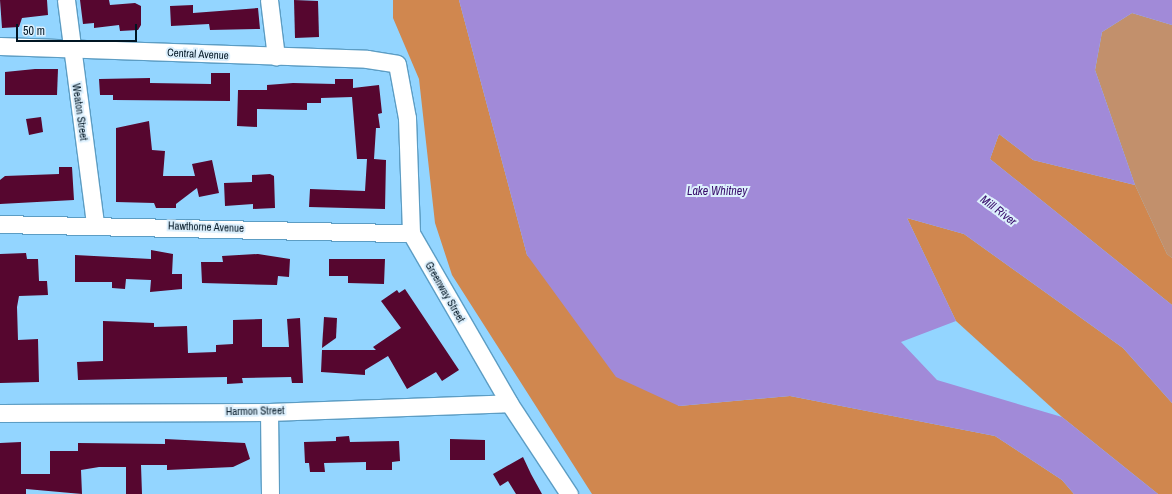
<!DOCTYPE html>
<html>
<head>
<meta charset="utf-8">
<style>
	body { margin:0 }
	#map { position:relative; width:1172px; height:494px; overflow:hidden; background:#93d5ff; font-family:"Archivo Narrow",sans-serif }
	div>[style] { position:absolute }
	[style*='--x'] { left:calc(var(--x)*1px); top:calc(var(--y)*1px); width:calc(var(--w)*1px); rotate:calc(var(--a)*1deg) }
	.green>* { inset:0; background:#c2906c }
	.forest>* { inset:0; background:#d0874f }
	.water>* { inset:0; background:#a18ad8 }
	.building>* { inset:0; background:#56062f }
	.roads { filter:drop-shadow(1px 0 #5c9dc4) drop-shadow(-1px 0 #5c9dc4) drop-shadow(0 1px #5c9dc4) drop-shadow(0 -1px #5c9dc4) }
	.minor>* { height:17px; margin:-8.5px; padding:0 8.5px; transform-origin:8.5px; border-radius:8.5px; background:#fff }
	span { translate:-50% -50%; white-space:nowrap; text-align:center; line-height:1.15; -webkit-text-stroke:4px #ddf0fd; paint-order:stroke }
	.street-label { font-size:11px; color:#001523 }
	.water-label { font-size:12px; color:#370c6a; font-style:italic }
	.scale { position:absolute; left:16px; top:24px; width:121px; height:18px; box-sizing:border-box; border:2px solid #001523; border-top:0; padding-left:5px; font-size:12px; line-height:14px; white-space:nowrap; color:#001523; -webkit-text-stroke:3px #ddf0fd; paint-order:stroke }
</style>
</head>
<body>
<div id="map">
	<div class="green">
		<i style="clip-path:polygon(1132px 13px,1172px 25px,1172px 258px,1167px 254px,1135px 185px,1095px 70px,1102px 32px)"></i>
	</div>
	<div class="forest">
		<i style="clip-path:polygon(393px 0,459px 0,527px 255px,679px 406px,790px 396px,995px 436px,1062px 480px,1074px 494px,592px 494px,452px 275px,435px 223px,419px 79px,393px 18px)"></i>
		<i style="clip-path:polygon(999px 134px,1033px 160px,1135px 185px,1167px 254px,1172px 258px,1172px 305px,990px 159px)"></i>
		<i style="clip-path:polygon(907px 218px,964px 234px,1123px 348px,1172px 403px,1172px 494px,1158px 494px,1062px 417px,956px 321px)"></i>
	</div>
	<div class="water">
		<i style="clip-path:polygon(459px 0,1172px 0,1172px 25px,1132px 13px,1102px 32px,1095px 70px,1135px 185px,1033px 160px,999px 134px,990px 159px,1172px 305px,1172px 403px,1123px 348px,964px 234px,907px 218px,956px 321px,901px 342px,937px 380px,1062px 417px,1158px 494px,1074px 494px,1062px 480px,995px 436px,790px 396px,679px 406px,616px 377px,527px 255px)"></i>
	</div>
	<div class="building">
		<i style="clip-path:polygon(0 0,47px 0,48px 15px,22px 18px,19px 27px,2px 28px)"></i>
		<i style="clip-path:polygon(80px 0,109px 0,110px 5px,135px 3px,141px 6px,141px 25px,138px 30px,120px 31px,119px 25px,94px 28px,94px 23px,83px 24px)"></i>
		<i style="clip-path:polygon(294px 0,318px 1px,319px 37px,295px 38px)"></i>
		<i style="clip-path:polygon(193px 5px,193px 13px,258px 8px,260px 29px,210px 30px,209px 24px,171px 26px,170px 6px)"></i>
		<i style="clip-path:polygon(35px 69px,58px 69px,57px 95px,5px 95px,5px 72px)"></i>
		<i style="clip-path:polygon(211px 73px,230px 73px,230px 101px,113px 100px,113px 95px,100px 95px,99px 79px,150px 78px,150px 83px,211px 84px)"></i>
		<i style="clip-path:polygon(335px 79px,353px 79px,353px 88px,379px 85px,382px 113px,378px 114px,380px 128px,376px 128px,374px 159px,386px 160px,385px 209px,309px 207px,310px 189px,365px 191px,367px 159px,357px 159px,352px 97px,321px 98px,321px 103px,307px 103px,307px 110px,257px 109px,257px 127px,237px 126px,238px 90px,267px 90px,267px 85px,293px 83px,335px 84px)"></i>
		<i style="clip-path:polygon(41px 117px,43px 132px,29px 135px,26px 119px)"></i>
		<i style="clip-path:polygon(149px 121px,152px 150px,165px 151px,163px 176px,195px 176px,192px 164px,212px 160px,219px 193px,199px 197px,197px 188px,176px 204px,176px 208px,156px 208px,154px 203px,116px 202px,116px 128px)"></i>
		<i style="clip-path:polygon(59px 167px,72px 167px,74px 200px,0 204px,0 180px,5px 176px,59px 174px)"></i>
		<i style="clip-path:polygon(270px 174px,274px 176px,275px 208px,253px 209px,253px 204px,225px 206px,224px 183px,252px 182px,252px 175px)"></i>
		<i style="clip-path:polygon(151px 250px,173px 254px,172px 274px,182px 274px,182px 289px,150px 292px,151px 280px,126px 279px,125px 289px,112px 288px,112px 282px,75px 282px,75px 255px,151px 259px)"></i>
		<i style="clip-path:polygon(26px 253px,27px 259px,38px 259px,39px 281px,47px 281px,48px 295px,19px 296px,17px 307px,18px 340px,38px 339px,39px 382px,0 383px,0 254px)"></i>
		<i style="clip-path:polygon(258px 254px,290px 259px,289px 277px,278px 276px,277px 285px,202px 283px,201px 262px,223px 262px,222px 256px)"></i>
		<i style="clip-path:polygon(329px 259px,385px 259px,384px 284px,348px 283px,348px 276px,329px 276px)"></i>
		<i style="clip-path:polygon(405px 289px,459px 370px,442px 381px,436px 372px,407px 389px,388px 356px,365px 370px,365px 375px,321px 372px,322px 350px,376px 350px,373px 347px,401px 328px,381px 301px,397px 290px,399px 293px)"></i>
		<i style="clip-path:polygon(324px 317px,337px 318px,336px 338px,322px 348px)"></i>
		<i style="clip-path:polygon(300px 318px,303px 383px,292px 383px,291px 377px,242px 378px,243px 383px,227px 384px,227px 377px,78px 380px,77px 362px,103px 361px,103px 321px,154px 323px,154px 327px,187px 326px,188px 353px,216px 352px,216px 345px,233px 344px,233px 320px,262px 319px,262px 347px,289px 347px,287px 319px)"></i>
		<i style="clip-path:polygon(349px 436px,350px 442px,399px 441px,400px 461px,392px 462px,392px 470px,366px 470px,366px 462px,324px 463px,325px 472px,310px 472px,309px 463px,305px 463px,304px 442px,336px 441px,336px 437px)"></i>
		<i style="clip-path:polygon(165px 439px,245px 443px,250px 459px,233px 467px,167px 470px,167px 465px,141px 465px,142px 494px,126px 494px,126px 467px,99px 467px,81px 470px,82px 494px,26px 489px,26px 494px,0 494px,0 443px,21px 442px,21px 474px,50px 474px,50px 451px,78px 451px,78px 443px,165px 444px)"></i>
		<i style="clip-path:polygon(450px 439px,485px 440px,485px 460px,450px 460px)"></i>
		<i style="clip-path:polygon(523px 457px,531px 474px,542px 494px,516px 494px,508px 481px,500px 486px,493px 474px)"></i>
	</div>
	<div class="roads">
		<div class="minor">
			<i style="--x:66;--y:0;--w:226;--a:82.6"></i>
			<i style="--x:269;--y:0;--w:57;--a:83"></i>
			<i style="--x:0;--y:46;--w:367;--a:2"></i>
			<i style="--x:367;--y:59;--w:30;--a:9"></i>
			<i style="--x:397;--y:64;--w:55;--a:79.5"></i>
			<i style="--x:407;--y:118;--w:115;--a:88"></i>
			<i style="--x:411;--y:233;--w:196;--a:60"></i>
			<i style="--x:509;--y:403;--w:109;--a:56.6"></i>
			<i style="--x:0;--y:224;--w:411;--a:1.3"></i>
			<i style="--x:269;--y:412;--w:82;--a:89.3"></i>
			<i style="--x:0;--y:413;--w:269;--a:-0.2"></i>
			<i style="--x:269;--y:412;--w:240;--a:-2.1"></i>
		</div>
	</div>
	<div class="street-label">
		<span style="left:198px;top:54px;rotate:3deg">Central Avenue</span>
		<span style="left:80px;top:112px;rotate:82deg">Weaton Street</span>
		<span style="left:206px;top:227px;rotate:2deg">Hawthorne Avenue</span>
		<span style="left:445px;top:292px;rotate:60deg">Greenway Street</span>
		<span style="left:255px;top:411px;rotate:-1deg">Harmon Street</span>
	</div>
	<div class="water-label">
		<span style="left:717px;top:192px">Lake Whitney</span>
		<span style="left:998px;top:211px;rotate:37deg">Mill River</span>
	</div>
	<div class="scale">50 m</div>
</div>
</body>
</html>
